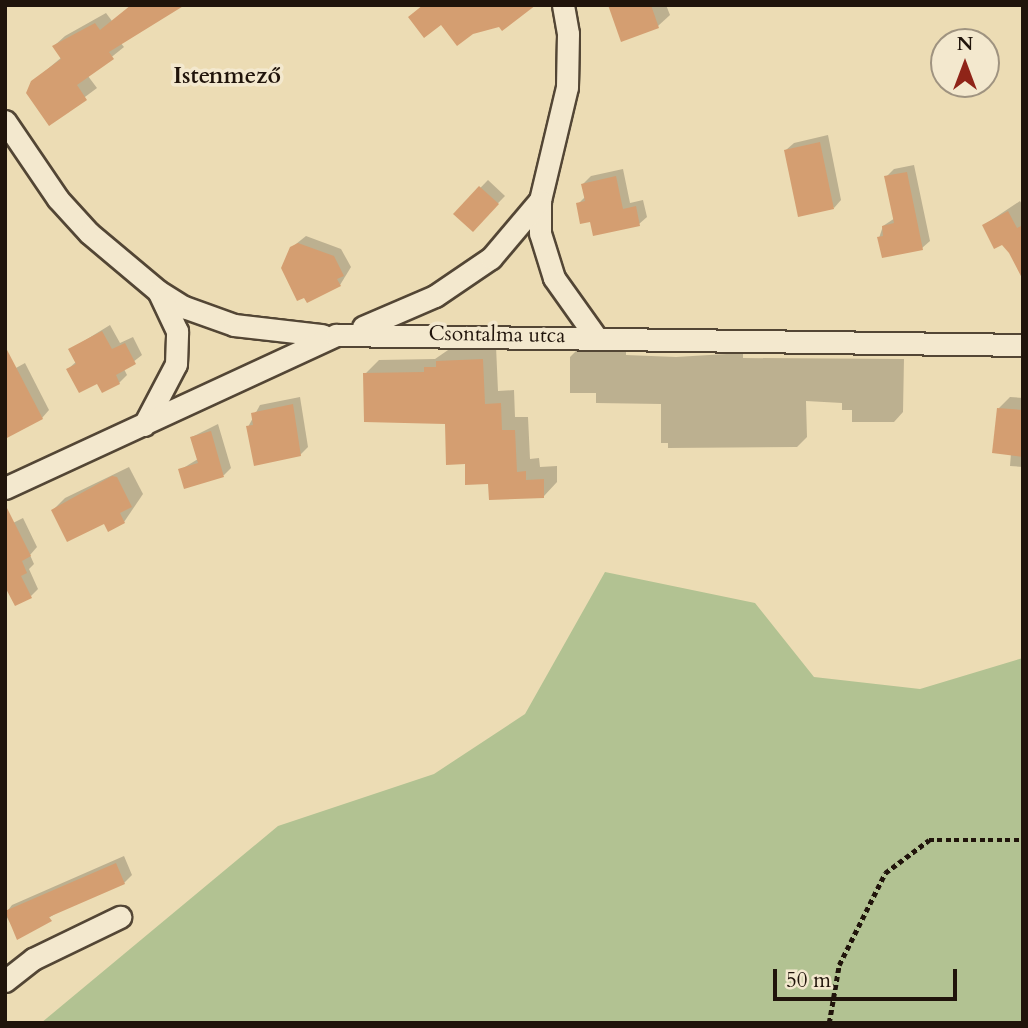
<!DOCTYPE html>
<html>
<head>
<meta charset="utf-8">
<style>
	body { margin:0 }
	#map { position:relative; width:1028px; height:1028px; overflow:hidden; background:#ecdcb4; font-family:Cardo,serif }
	div>[style] { position:absolute }
	[style*='--x'] { left:calc(var(--x)*1px); top:calc(var(--y)*1px); width:calc(var(--w)*1px); rotate:calc(var(--a)*1deg) }
	.green>* { inset:0; background:#b2c292 }
	.shadow>* { inset:0; background:#0003 }
	.building>* { inset:0; background:#d49e71 }
	.path>* { height:4.5px; margin-top:-2.25px; transform-origin:0; background:repeating-linear-gradient(90deg,#20140b 0 5px,transparent 0 8.5px) }
	.roads { filter:drop-shadow(2px 0 #534635) drop-shadow(-2px 0 #534635) drop-shadow(0 2px #534635) drop-shadow(0 -2px #534635) }
	.minor>* { height:21px; margin:-10.5px; padding:0 10.5px; transform-origin:10.5px; border-radius:10.5px; background:#f3e8ce }
	span { translate:-50% -50%; white-space:nowrap; text-align:center; line-height:1.15; -webkit-text-stroke:7px #f3e8ce; paint-order:stroke }
	.street-label { font-size:21px; color:#20140b }
	.neighbourhood-label { font-size:23px; color:#20140b; font-weight:700 }
	.frame { position:absolute; inset:0; border:7px solid #20140b; pointer-events:none }
	.north { position:absolute; left:930px; top:28px; width:70px; height:70px; box-sizing:border-box; background:#f3e8ce; border:2px solid #9f9380; border-radius:50%; rotate:0deg; font-size:19px; font-weight:700; line-height:28px; text-align:center; color:#20140b }
	.north::after { content:''; display:block; margin:auto; width:24px; height:32px; background:#8f2418; clip-path:polygon(50% 0,100% 100%,50% 72%,0 100%) }
	.scale { position:absolute; left:773px; top:969px; width:184px; height:32px; box-sizing:border-box; border:4px solid #20140b; border-top:0; padding-left:9px; font-size:21px; line-height:24px; white-space:nowrap; color:#20140b; -webkit-text-stroke:5px #f3e8ce; paint-order:stroke }
</style>
</head>
<body>
<div id="map">
	<div class="green">
		<i style="clip-path:polygon(605px 572px,755px 603px,814px 677px,920px 689px,1023px 658px,1023px 1023px,41px 1023px,278px 826px,434px 774px,525px 714px)"></i>
	</div>
	<div class="shadow">
		<i style="clip-path:polygon(182px 5px,120px 42px,124px 47px,88px 76px,97px 88px,50px 123px,32px 82px,62px 57px,54px 46px,65px 36px,106px 13px,112px 21px)"></i>
		<i style="clip-path:polygon(610px 5px,666px 5px,670px 15px,658px 26px)"></i>
		<i style="clip-path:polygon(828px 135px,841px 200px,834px 208px,786px 150px,794px 143px)"></i>
		<i style="clip-path:polygon(914px 165px,930px 241px,922px 248px,879px 238px,883px 226px,895px 218px,886px 177px,894px 169px)"></i>
		<i style="clip-path:polygon(623px 169px,630px 203px,643px 200px,647px 217px,639px 224px,591px 220px,578px 204px,586px 196px,583px 184px,591px 176px)"></i>
		<i style="clip-path:polygon(488px 180px,505px 196px,472px 230px,455px 214px)"></i>
		<i style="clip-path:polygon(1020px 201px,1023px 206px,1023px 276px,1010px 252px,984px 225px)"></i>
		<i style="clip-path:polygon(306px 236px,341px 249px,351px 267px,340px 285px,291px 248px)"></i>
		<i style="clip-path:polygon(110px 325px,120px 343px,133px 337px,142px 355px,124px 369px,127px 375px,119px 383px,103px 391px,98px 381px,68px 369px,77px 361px,71px 349px)"></i>
		<i style="clip-path:polygon(496px 346px,498px 391px,514px 390px,515px 417px,528px 417px,530px 459px,539px 458px,540px 467px,557px 466px,557px 482px,544px 496px,490px 482px,466px 462px,446px 423px,365px 374px,379px 360px,435px 359px,451px 348px)"></i>
		<i style="clip-path:polygon(579px 348px,626px 348px,626px 355px,676px 357px,743px 353px,743px 358px,904px 359px,903px 412px,894px 422px,852px 422px,852px 410px,842px 410px,842px 403px,806px 401px,807px 437px,797px 447px,668px 448px,668px 443px,661px 443px,661px 404px,596px 403px,596px 393px,570px 393px,570px 357px)"></i>
		<i style="clip-path:polygon(25px 363px,49px 410px,42px 418px,5px 374px)"></i>
		<i style="clip-path:polygon(300px 397px,308px 447px,300px 455px,248px 427px,260px 405px)"></i>
		<i style="clip-path:polygon(1010px 397px,1023px 398px,1023px 467px,1010px 466px,1011px 453px,999px 408px)"></i>
		<i style="clip-path:polygon(218px 424px,231px 468px,224px 475px,180px 470px,198px 459px,192px 437px)"></i>
		<i style="clip-path:polygon(129px 467px,143px 494px,124px 522px,53px 510px,65px 498px)"></i>
		<i style="clip-path:polygon(23px 518px,37px 547px,30px 555px,34px 564px,29px 569px,38px 589px,31px 596px,5px 583px,5px 527px)"></i>
		<i style="clip-path:polygon(124px 856px,132px 875px,124px 883px,58px 912px,18px 937px,5px 914px,12px 905px)"></i>
	</div>
	<div class="building">
		<i style="clip-path:polygon(131px 5px,185px 5px,109px 52px,114px 59px,77px 85px,87px 100px,49px 126px,26px 93px,31px 81px,61px 59px,52px 46px,95px 23px,100px 30px)"></i>
		<i style="clip-path:polygon(423px 5px,536px 5px,502px 31px,499px 27px,473px 34px,457px 46px,441px 25px,424px 38px,408px 17px)"></i>
		<i style="clip-path:polygon(608px 5px,651px 5px,659px 28px,621px 42px)"></i>
		<i style="clip-path:polygon(820px 142px,834px 209px,798px 217px,784px 150px)"></i>
		<i style="clip-path:polygon(907px 172px,923px 250px,882px 258px,877px 237px,883px 236px,882px 226px,894px 223px,884px 176px)"></i>
		<i style="clip-path:polygon(616px 176px,623px 209px,636px 206px,640px 226px,593px 236px,590px 222px,580px 224px,576px 203px,585px 201px,581px 184px)"></i>
		<i style="clip-path:polygon(479px 186px,499px 204px,473px 232px,453px 214px)"></i>
		<i style="clip-path:polygon(1008px 211px,1017px 228px,1023px 225px,1023px 280px,1009px 253px,1002px 245px,994px 249px,982px 225px)"></i>
		<i style="clip-path:polygon(298px 243px,334px 256px,344px 276px,337px 279px,341px 286px,307px 303px,304px 298px,297px 301px,281px 268px,290px 247px)"></i>
		<i style="clip-path:polygon(102px 331px,112px 349px,125px 343px,136px 364px,116px 375px,120px 384px,102px 393px,97px 384px,79px 393px,66px 369px,76px 364px,68px 349px)"></i>
		<i style="clip-path:polygon(5px 346px,43px 419px,5px 439px)"></i>
		<i style="clip-path:polygon(483px 359px,485px 404px,501px 403px,502px 430px,515px 430px,517px 472px,526px 471px,526px 480px,544px 479px,544px 498px,489px 500px,488px 484px,465px 485px,465px 464px,446px 465px,445px 424px,364px 422px,363px 373px,424px 372px,424px 367px,436px 367px,436px 361px)"></i>
		<i style="clip-path:polygon(293px 404px,301px 456px,254px 466px,246px 426px,253px 425px,251px 413px)"></i>
		<i style="clip-path:polygon(997px 408px,1023px 410px,1023px 457px,992px 453px)"></i>
		<i style="clip-path:polygon(211px 431px,224px 477px,184px 489px,178px 469px,198px 463px,190px 437px)"></i>
		<i style="clip-path:polygon(112px 476px,117px 477px,132px 507px,120px 513px,125px 523px,108px 532px,104px 524px,67px 542px,51px 510px)"></i>
		<i style="clip-path:polygon(5px 504px,31px 556px,22px 561px,27px 573px,21px 576px,32px 598px,15px 606px,5px 587px)"></i>
		<i style="clip-path:polygon(116px 863px,125px 884px,49px 917px,52px 921px,17px 940px,5px 911px)"></i>
	</div>
	<div class="path">
		<i style="--x:829;--y:1023;--w:59;--a:-80.2"></i>
		<i style="--x:839;--y:965;--w:103;--a:-63.4"></i>
		<i style="--x:885;--y:873;--w:55;--a:-36.9"></i>
		<i style="--x:929;--y:840;--w:94;--a:0"></i>
	</div>
	<div class="roads">
		<div class="minor">
			<i style="--x:563;--y:5;--w:29;--a:80"></i>
			<i style="--x:568;--y:34;--w:53;--a:91.1"></i>
			<i style="--x:567;--y:87;--w:116;--a:103.4"></i>
			<i style="--x:540;--y:200;--w:33;--a:90"></i>
			<i style="--x:540;--y:233;--w:47;--a:72.7"></i>
			<i style="--x:554;--y:278;--w:72;--a:54.6"></i>
			<i style="--x:5;--y:121;--w:94;--a:55.8"></i>
			<i style="--x:58;--y:199;--w:46;--a:47.6"></i>
			<i style="--x:89;--y:233;--w:90;--a:40"></i>
			<i style="--x:158;--y:291;--w:31;--a:32"></i>
			<i style="--x:184;--y:307;--w:53;--a:19.8"></i>
			<i style="--x:234;--y:325;--w:89;--a:6.5"></i>
			<i style="--x:363;--y:327;--w:78;--a:-23.3"></i>
			<i style="--x:435;--y:296;--w:68;--a:-34.2"></i>
			<i style="--x:491;--y:258;--w:76;--a:-49.8"></i>
			<i style="--x:144;--y:425;--w:69;--a:-62.3"></i>
			<i style="--x:176;--y:364;--w:33;--a:-88"></i>
			<i style="--x:177;--y:331;--w:42;--a:-115.3"></i>
			<i style="--x:5;--y:488;--w:365;--a:-24.8"></i>
			<i style="--x:336;--y:335;--w:687;--a:0.83"></i>
			<i style="--x:5;--y:981;--w:36;--a:-38"></i>
			<i style="--x:33;--y:959;--w:97;--a:-25.8"></i>
		</div>
	</div>
	<div class="street-label">
		<span style="left:497px;top:335px;rotate:1deg">Csontalma utca</span>
	</div>
	<div class="neighbourhood-label">
		<span style="left:227px;top:76px">Istenmező</span>
	</div>
	<div class="frame"></div>
	<div class="north">N</div>
	<div class="scale">50 m</div>
</div>
</body>
</html>
